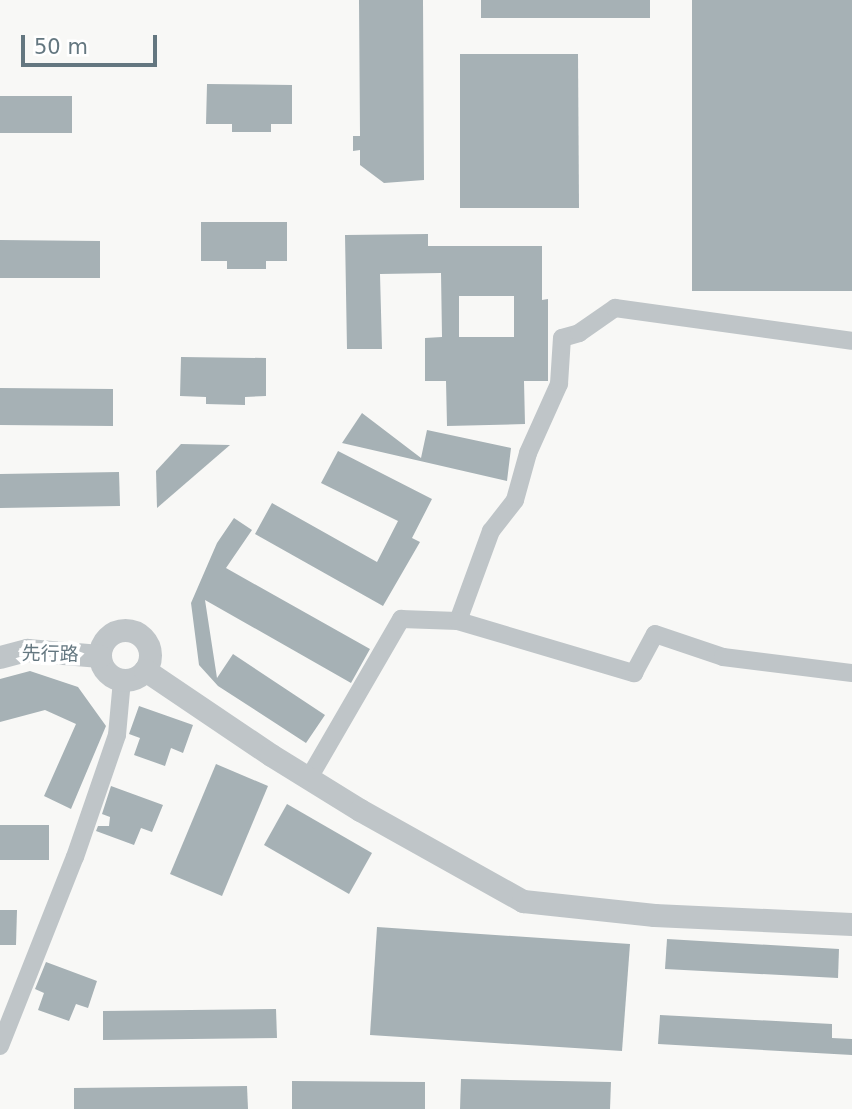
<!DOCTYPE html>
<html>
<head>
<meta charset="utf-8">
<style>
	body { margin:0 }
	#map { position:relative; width:852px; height:1109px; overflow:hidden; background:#f8f8f6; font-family:"DejaVu Sans","Noto Sans SC",sans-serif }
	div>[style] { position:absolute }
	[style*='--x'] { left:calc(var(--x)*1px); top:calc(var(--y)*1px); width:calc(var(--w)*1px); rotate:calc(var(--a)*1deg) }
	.building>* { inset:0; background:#a6b1b5 }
	.minor>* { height:18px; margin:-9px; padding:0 9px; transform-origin:9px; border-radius:9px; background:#bfc5c8 }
	.tertiary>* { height:23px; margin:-11.5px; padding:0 11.5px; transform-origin:11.5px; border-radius:11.5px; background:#bfc5c8 }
	.tertiary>.ring { margin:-11.5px; padding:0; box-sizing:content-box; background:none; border:23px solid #bfc5c8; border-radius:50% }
	span { translate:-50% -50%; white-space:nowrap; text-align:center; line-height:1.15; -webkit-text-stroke:7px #fff; paint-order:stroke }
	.street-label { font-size:19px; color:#647780 }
	.scale { position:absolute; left:21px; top:35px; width:136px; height:32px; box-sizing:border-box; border:4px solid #647780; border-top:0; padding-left:9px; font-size:21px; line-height:24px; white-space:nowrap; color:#647780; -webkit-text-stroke:5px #fff; paint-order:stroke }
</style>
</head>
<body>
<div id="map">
	<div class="building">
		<i style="clip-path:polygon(359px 0,423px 0,424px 180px,384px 183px,360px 165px,360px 150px,353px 151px,353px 136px,360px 136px)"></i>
		<i style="clip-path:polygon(481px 0,650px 0,650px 18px,481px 18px)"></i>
		<i style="clip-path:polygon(692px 0,852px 0,852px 291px,692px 291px)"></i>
		<i style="clip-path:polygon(460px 54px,578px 54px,579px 208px,460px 208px)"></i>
		<i style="clip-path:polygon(207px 84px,292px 85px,292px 124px,271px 124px,271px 132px,232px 132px,232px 124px,206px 124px)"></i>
		<i style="clip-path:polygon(0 96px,72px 96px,72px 133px,0 133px)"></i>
		<i style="clip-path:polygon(201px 222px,287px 222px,287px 261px,266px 261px,266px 269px,227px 269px,227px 261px,201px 261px)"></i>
		<i style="clip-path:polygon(evenodd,428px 234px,428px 246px,542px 246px,542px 300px,548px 299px,548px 381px,524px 381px,525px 424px,447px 426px,446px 381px,425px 381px,425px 338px,442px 337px,441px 273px,380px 274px,382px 349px,347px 349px,345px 235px,428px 234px,459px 296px,514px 296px,514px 337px,459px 337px,459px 296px)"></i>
		<i style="clip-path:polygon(0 240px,100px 241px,100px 278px,0 278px)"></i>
		<i style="clip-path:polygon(181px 357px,266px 358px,266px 396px,245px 397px,245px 405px,206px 404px,206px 397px,180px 396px)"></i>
		<i style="clip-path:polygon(0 388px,113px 389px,113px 426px,0 425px)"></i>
		<i style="clip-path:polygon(362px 413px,421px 458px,427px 430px,511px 448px,507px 481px,342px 443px)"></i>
		<i style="clip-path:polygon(181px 444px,230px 445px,157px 508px,156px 471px)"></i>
		<i style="clip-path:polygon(338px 451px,432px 499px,412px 538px,420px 542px,383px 606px,255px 534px,272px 503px,377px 562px,398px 521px,321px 483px)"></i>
		<i style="clip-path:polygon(119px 472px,120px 506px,0 508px,0 474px)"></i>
		<i style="clip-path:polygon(234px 518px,252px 530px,226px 568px,370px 649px,351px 683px,205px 600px,217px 678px,233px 654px,325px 715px,306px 743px,218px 686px,199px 665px,191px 603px,217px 543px)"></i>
		<i style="clip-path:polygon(30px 671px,78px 687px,106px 726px,71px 809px,44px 796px,76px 724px,45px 710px,0 722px,0 679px)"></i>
		<i style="clip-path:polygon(139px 706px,193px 725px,183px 753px,171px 748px,165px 766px,134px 755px,140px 738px,129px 734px)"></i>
		<i style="clip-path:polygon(216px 764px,268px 786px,222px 896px,170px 874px)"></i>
		<i style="clip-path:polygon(111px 786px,163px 805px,152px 832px,141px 828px,134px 845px,96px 831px,98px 826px,109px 826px,110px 817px,102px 814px)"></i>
		<i style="clip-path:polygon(287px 804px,372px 853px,349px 894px,264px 845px)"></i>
		<i style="clip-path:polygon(0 825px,49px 825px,49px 860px,0 860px)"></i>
		<i style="clip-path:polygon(0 910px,17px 910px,16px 945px,0 945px)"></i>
		<i style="clip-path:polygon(377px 927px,630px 944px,622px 1051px,370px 1035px)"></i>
		<i style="clip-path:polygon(667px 939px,839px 949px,838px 978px,665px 969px)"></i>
		<i style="clip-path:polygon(46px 962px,97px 981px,88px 1008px,76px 1004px,69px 1021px,38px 1010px,44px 993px,35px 989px)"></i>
		<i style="clip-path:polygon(276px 1009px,277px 1038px,103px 1040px,103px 1011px)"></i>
		<i style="clip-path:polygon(660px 1015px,832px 1024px,832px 1038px,852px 1039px,852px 1055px,658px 1044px)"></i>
		<i style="clip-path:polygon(461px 1079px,611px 1082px,610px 1109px,460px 1109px)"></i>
		<i style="clip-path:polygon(292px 1081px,425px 1082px,425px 1109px,292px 1109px)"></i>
		<i style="clip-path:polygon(247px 1086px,248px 1109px,74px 1109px,74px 1088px)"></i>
	</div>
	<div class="minor">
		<i style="--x:458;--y:621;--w:96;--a:-69.9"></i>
		<i style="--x:491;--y:531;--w:39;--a:-52"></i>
		<i style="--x:515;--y:500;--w:49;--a:-74.5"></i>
		<i style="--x:528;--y:453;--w:76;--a:-65.8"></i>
		<i style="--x:559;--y:384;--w:46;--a:-86.3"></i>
		<i style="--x:562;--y:338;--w:18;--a:-16"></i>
		<i style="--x:579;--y:333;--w:44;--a:-34.8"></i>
		<i style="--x:615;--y:308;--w:239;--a:7.9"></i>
		<i style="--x:309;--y:778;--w:184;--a:-59.9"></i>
		<i style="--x:401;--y:619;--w:57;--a:2"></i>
		<i style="--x:458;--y:621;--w:184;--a:16.5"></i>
		<i style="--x:634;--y:673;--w:44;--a:-61.7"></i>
		<i style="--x:655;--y:634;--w:72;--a:18.7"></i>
		<i style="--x:723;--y:657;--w:130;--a:7.1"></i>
		<i style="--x:0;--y:1046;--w:203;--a:-68.4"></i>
		<i style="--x:75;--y:857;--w:129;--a:-71"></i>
		<i style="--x:117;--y:735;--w:55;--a:-84.8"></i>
	</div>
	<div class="tertiary">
		<i class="ring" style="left:100px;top:630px;width:27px;height:27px"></i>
		<i style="--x:0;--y:657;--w:28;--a:-15"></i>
		<i style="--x:27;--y:650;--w:73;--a:4.7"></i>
		<i style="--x:145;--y:670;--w:152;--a:34"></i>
		<i style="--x:271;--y:755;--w:105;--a:31.7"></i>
		<i style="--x:360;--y:810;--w:187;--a:29.2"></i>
		<i style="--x:523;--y:901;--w:132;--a:6.1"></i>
		<i style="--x:654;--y:915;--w:198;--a:2.6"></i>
	</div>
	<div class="street-label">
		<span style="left:50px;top:654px;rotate:1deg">先行路</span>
	</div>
	<div class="scale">50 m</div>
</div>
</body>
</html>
